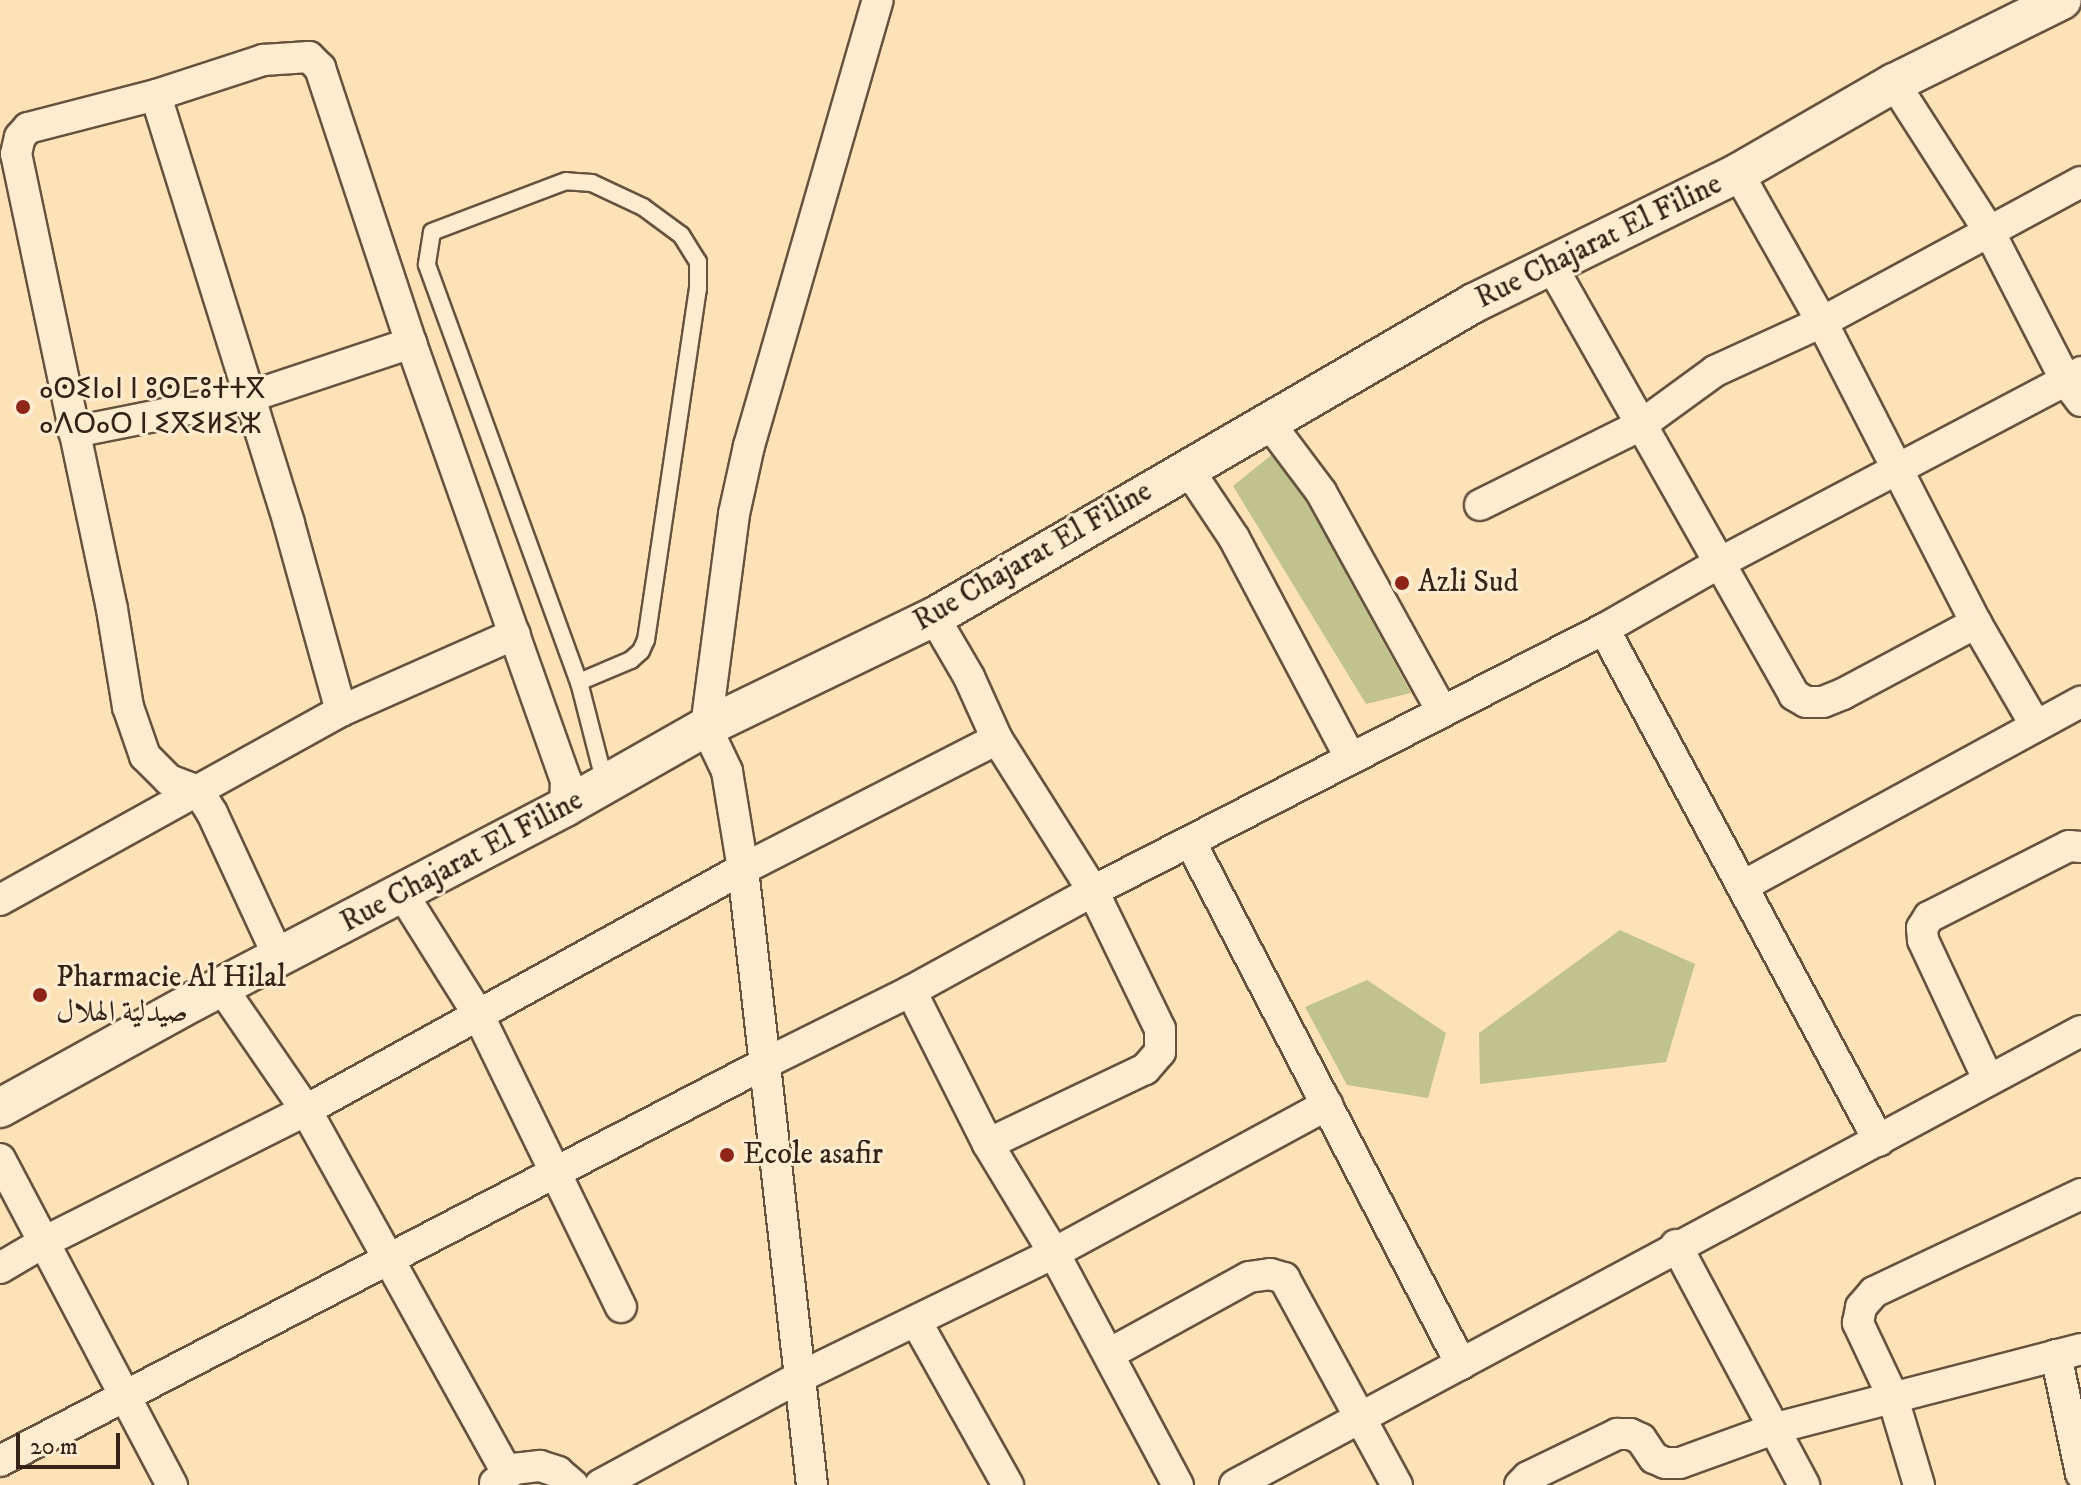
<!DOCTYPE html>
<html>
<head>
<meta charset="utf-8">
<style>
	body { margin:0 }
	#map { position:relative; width:2081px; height:1485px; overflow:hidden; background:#fee2b7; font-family:"IM FELL DW Pica",Amiri,"Noto Sans Tifinagh",serif }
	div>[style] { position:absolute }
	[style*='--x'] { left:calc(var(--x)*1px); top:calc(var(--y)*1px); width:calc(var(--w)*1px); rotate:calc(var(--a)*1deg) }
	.green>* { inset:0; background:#c0c38e }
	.roads { filter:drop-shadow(2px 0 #66533e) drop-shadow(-2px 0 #66533e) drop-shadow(0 2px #66533e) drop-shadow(0 -2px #66533e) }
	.service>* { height:16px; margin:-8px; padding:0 8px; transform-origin:8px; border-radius:8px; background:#feecd0 }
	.minor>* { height:30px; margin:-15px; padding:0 15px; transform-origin:15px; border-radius:15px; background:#feecd0 }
	.tertiary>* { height:38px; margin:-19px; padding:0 19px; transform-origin:19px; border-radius:19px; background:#feecd0 }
	.dots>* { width:22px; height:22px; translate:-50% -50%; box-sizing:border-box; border:4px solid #feecd0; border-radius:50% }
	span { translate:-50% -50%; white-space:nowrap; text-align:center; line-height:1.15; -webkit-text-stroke:6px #feecd0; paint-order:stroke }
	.street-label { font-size:30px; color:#342316 }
	.poi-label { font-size:30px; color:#342316 }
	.left { translate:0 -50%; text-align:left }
	.scale { position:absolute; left:16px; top:1433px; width:104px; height:36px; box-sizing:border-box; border:4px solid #342316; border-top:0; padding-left:10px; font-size:24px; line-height:28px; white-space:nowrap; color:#342316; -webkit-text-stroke:6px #feecd0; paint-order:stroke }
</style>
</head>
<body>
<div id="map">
	<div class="green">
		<i style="clip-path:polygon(1280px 448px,1334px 551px,1411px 693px,1366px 704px,1233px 486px)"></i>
		<i style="clip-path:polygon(1620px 930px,1695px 964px,1666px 1062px,1480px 1084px,1479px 1033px)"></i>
		<i style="clip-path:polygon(1367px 980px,1446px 1033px,1428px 1098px,1347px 1085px,1305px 1007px)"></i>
	</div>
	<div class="roads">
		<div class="service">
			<i style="--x:579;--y:682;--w:56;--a:-22.9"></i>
			<i style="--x:631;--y:660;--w:13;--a:-42"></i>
			<i style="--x:641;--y:651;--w:12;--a:-66"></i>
			<i style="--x:646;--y:640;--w:355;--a:-81.6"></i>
			<i style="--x:698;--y:289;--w:27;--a:-90"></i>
			<i style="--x:698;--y:262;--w:32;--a:-122"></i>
			<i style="--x:681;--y:235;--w:47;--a:-143.6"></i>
			<i style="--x:643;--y:207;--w:56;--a:-154.8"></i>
			<i style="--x:592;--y:183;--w:26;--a:-176"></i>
			<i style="--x:566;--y:181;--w:143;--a:159.2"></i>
			<i style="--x:432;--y:232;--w:33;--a:99"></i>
			<i style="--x:427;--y:265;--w:444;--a:70"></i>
			<i style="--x:579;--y:682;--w:104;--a:75.6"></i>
		</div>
		<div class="minor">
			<i style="--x:1894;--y:83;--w:176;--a:57.3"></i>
			<i style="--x:1989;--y:231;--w:169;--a:62.8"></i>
			<i style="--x:2066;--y:381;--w:25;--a:53"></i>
			<i style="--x:1738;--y:173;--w:171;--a:60.6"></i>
			<i style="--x:1822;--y:322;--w:338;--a:62.9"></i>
			<i style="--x:1976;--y:623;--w:119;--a:59.8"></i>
			<i style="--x:1551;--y:265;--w:494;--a:60.5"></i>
			<i style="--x:1794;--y:695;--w:14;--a:30"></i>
			<i style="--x:1806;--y:702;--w:17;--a:0"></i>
			<i style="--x:1823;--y:702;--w:22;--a:-22"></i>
			<i style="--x:1843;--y:694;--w:151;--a:-28.1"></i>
			<i style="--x:1270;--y:424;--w:85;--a:53.1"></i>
			<i style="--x:1321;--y:492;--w:250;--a:61.1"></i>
			<i style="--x:74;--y:432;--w:178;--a:-11.3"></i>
			<i style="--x:249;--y:397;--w:171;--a:-18.4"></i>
			<i style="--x:1188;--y:469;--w:83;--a:56.3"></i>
			<i style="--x:1234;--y:538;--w:248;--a:62.1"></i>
			<i style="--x:1480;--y:505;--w:180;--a:-26.4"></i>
			<i style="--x:1641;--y:425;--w:92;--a:-36.1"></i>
			<i style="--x:1715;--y:371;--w:118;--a:-24.6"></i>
			<i style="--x:1822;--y:322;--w:294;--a:-28.4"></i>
			<i style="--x:934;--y:617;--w:69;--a:59.7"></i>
			<i style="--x:969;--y:677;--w:68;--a:65.7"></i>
			<i style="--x:997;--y:739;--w:180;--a:57.7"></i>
			<i style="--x:1093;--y:891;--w:153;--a:64.1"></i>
			<i style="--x:1160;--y:1029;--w:23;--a:90"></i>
			<i style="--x:1160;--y:1052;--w:23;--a:131"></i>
			<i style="--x:1145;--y:1069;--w:174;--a:154.5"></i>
			<i style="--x:1604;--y:629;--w:581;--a:61.76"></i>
			<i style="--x:341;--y:711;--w:190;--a:-23.9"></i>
			<i style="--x:1191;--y:843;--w:587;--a:62.61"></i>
			<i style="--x:1743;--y:886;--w:385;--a:-28.6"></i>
			<i style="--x:402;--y:893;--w:143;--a:57.9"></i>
			<i style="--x:478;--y:1014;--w:326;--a:64"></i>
			<i style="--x:0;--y:900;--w:390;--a:-29"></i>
			<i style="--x:341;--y:711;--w:195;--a:-105.5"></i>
			<i style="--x:289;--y:523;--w:448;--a:-107.3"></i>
			<i style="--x:280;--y:960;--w:162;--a:-114.8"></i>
			<i style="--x:212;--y:813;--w:26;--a:-122"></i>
			<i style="--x:198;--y:791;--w:31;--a:-159"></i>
			<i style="--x:169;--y:780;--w:34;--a:-135"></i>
			<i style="--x:145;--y:756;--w:52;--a:-109.1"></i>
			<i style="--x:128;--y:707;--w:99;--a:-99.3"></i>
			<i style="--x:112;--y:609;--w:465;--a:-101.9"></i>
			<i style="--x:16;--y:154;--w:17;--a:-77"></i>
			<i style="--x:20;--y:137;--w:12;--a:-48"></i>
			<i style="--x:28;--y:128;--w:132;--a:-14.5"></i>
			<i style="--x:156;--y:95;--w:113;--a:-18.1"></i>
			<i style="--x:263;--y:60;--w:46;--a:-3.7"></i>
			<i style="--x:309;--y:57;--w:16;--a:45"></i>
			<i style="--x:320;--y:68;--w:290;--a:71.7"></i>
			<i style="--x:411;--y:343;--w:464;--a:70.5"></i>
			<i style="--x:566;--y:780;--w:27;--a:92"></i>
			<i style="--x:222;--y:988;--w:148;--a:55.5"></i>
			<i style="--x:306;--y:1110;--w:414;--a:61"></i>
			<i style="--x:911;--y:991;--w:171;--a:63.3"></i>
			<i style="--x:988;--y:1144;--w:127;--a:58.8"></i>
			<i style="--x:1054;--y:1253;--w:263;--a:61.9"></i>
			<i style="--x:1988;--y:1079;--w:153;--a:-115.1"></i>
			<i style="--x:1923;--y:940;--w:12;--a:-95"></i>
			<i style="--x:1922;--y:928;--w:13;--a:-58"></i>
			<i style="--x:1929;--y:917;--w:157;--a:-26.9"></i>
			<i style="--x:2069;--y:846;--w:12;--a:5"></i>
			<i style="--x:0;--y:1159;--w:369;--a:62.2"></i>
			<i style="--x:1676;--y:1245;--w:272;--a:61.9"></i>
			<i style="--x:0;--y:1268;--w:53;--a:-30.4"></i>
			<i style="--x:46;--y:1241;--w:291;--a:-26.7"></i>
			<i style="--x:306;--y:1110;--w:499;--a:-28.9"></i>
			<i style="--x:743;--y:869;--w:285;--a:-27.1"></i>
			<i style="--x:917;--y:1323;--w:186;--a:60.7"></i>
			<i style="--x:1109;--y:1354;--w:160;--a:-28.8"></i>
			<i style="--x:1249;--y:1277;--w:21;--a:-8"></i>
			<i style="--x:1270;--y:1274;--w:15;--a:16"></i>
			<i style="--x:1284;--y:1278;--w:236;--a:61.4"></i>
			<i style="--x:2056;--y:1355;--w:122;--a:78.1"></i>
			<i style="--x:0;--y:1461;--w:861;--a:-27.46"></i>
			<i style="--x:764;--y:1064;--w:164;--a:-26.4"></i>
			<i style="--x:911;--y:991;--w:208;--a:-28.8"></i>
			<i style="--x:1093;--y:891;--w:574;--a:-27.15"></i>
			<i style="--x:1604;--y:629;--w:135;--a:-29.8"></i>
			<i style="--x:1721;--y:562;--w:407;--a:-27.8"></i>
			<i style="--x:495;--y:1483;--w:24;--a:-36"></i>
			<i style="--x:514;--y:1469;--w:26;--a:-7"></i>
			<i style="--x:540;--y:1466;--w:19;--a:18"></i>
			<i style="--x:558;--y:1472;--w:20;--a:41"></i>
			<i style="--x:600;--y:1485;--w:227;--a:-28.4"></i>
			<i style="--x:800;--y:1377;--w:283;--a:-26"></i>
			<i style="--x:1054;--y:1253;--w:311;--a:-28.5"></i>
			<i style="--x:812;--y:1485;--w:620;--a:-96.39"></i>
			<i style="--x:743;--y:869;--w:99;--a:-99.3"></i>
			<i style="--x:727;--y:771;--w:49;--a:-115.5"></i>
			<i style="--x:706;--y:727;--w:215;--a:-82.5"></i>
			<i style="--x:734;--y:514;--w:70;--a:-77.6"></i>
			<i style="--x:749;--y:446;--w:464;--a:-73.9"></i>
			<i style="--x:1235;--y:1485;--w:960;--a:-28.22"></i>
			<i style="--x:1520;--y:1485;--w:11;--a:-45"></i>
			<i style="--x:1528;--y:1477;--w:99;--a:-25.8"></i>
			<i style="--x:1617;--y:1434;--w:13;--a:0"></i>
			<i style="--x:1630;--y:1434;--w:12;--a:24"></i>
			<i style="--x:1641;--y:1439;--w:23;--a:56"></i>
			<i style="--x:1654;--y:1458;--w:12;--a:24"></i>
			<i style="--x:1665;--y:1463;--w:15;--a:0"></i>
			<i style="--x:1680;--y:1463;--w:102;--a:-20"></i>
			<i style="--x:1776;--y:1428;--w:315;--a:-14.5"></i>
			<i style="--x:1919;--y:1485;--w:94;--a:-106.7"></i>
			<i style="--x:1892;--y:1395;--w:80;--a:-115.3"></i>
			<i style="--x:1858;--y:1323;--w:16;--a:-79"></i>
			<i style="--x:1861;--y:1307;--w:20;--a:-49"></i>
			<i style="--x:1874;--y:1292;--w:229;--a:-25.3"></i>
		</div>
		<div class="tertiary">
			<i style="--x:0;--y:1108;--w:222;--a:-28.9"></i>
			<i style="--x:194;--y:1001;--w:419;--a:-27.6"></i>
			<i style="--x:565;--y:807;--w:162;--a:-29.6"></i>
			<i style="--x:706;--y:727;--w:253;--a:-25.8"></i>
			<i style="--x:934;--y:617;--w:625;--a:-30.18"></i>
			<i style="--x:1474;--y:303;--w:294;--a:-26.2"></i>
			<i style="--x:1738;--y:173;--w:180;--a:-30"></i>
			<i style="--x:1894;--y:83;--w:187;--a:-26.3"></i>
		</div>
	</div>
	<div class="dots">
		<i style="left:23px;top:407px;background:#8f2418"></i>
		<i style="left:1402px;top:583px;background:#8f2418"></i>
		<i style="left:40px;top:995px;background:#8f2418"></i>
		<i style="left:727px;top:1155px;background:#8f2418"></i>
	</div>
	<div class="street-label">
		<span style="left:1599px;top:242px;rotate:-26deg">Rue Chajarat El Filine</span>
		<span style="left:1033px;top:557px;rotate:-30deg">Rue Chajarat El Filine</span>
		<span style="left:462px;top:862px;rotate:-28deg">Rue Chajarat El Filine</span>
	</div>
	<div class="poi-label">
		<span class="left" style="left:39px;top:407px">ⴰⵙⵉⵏⴰⵏ ⵏ ⵓⵙⵎⵓⵜⵜⴳ<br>ⴰⴷⵔⴰⵔ ⵏ ⵉⴳⵉⵍⵉⵣ</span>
		<span class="left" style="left:1418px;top:583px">Azli Sud</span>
		<span class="left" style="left:56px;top:995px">Pharmacie Al Hilal<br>صيدلية الهلال</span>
		<span class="left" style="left:743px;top:1155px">Ecole asafir</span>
	</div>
	<div class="scale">20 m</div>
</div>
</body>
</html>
